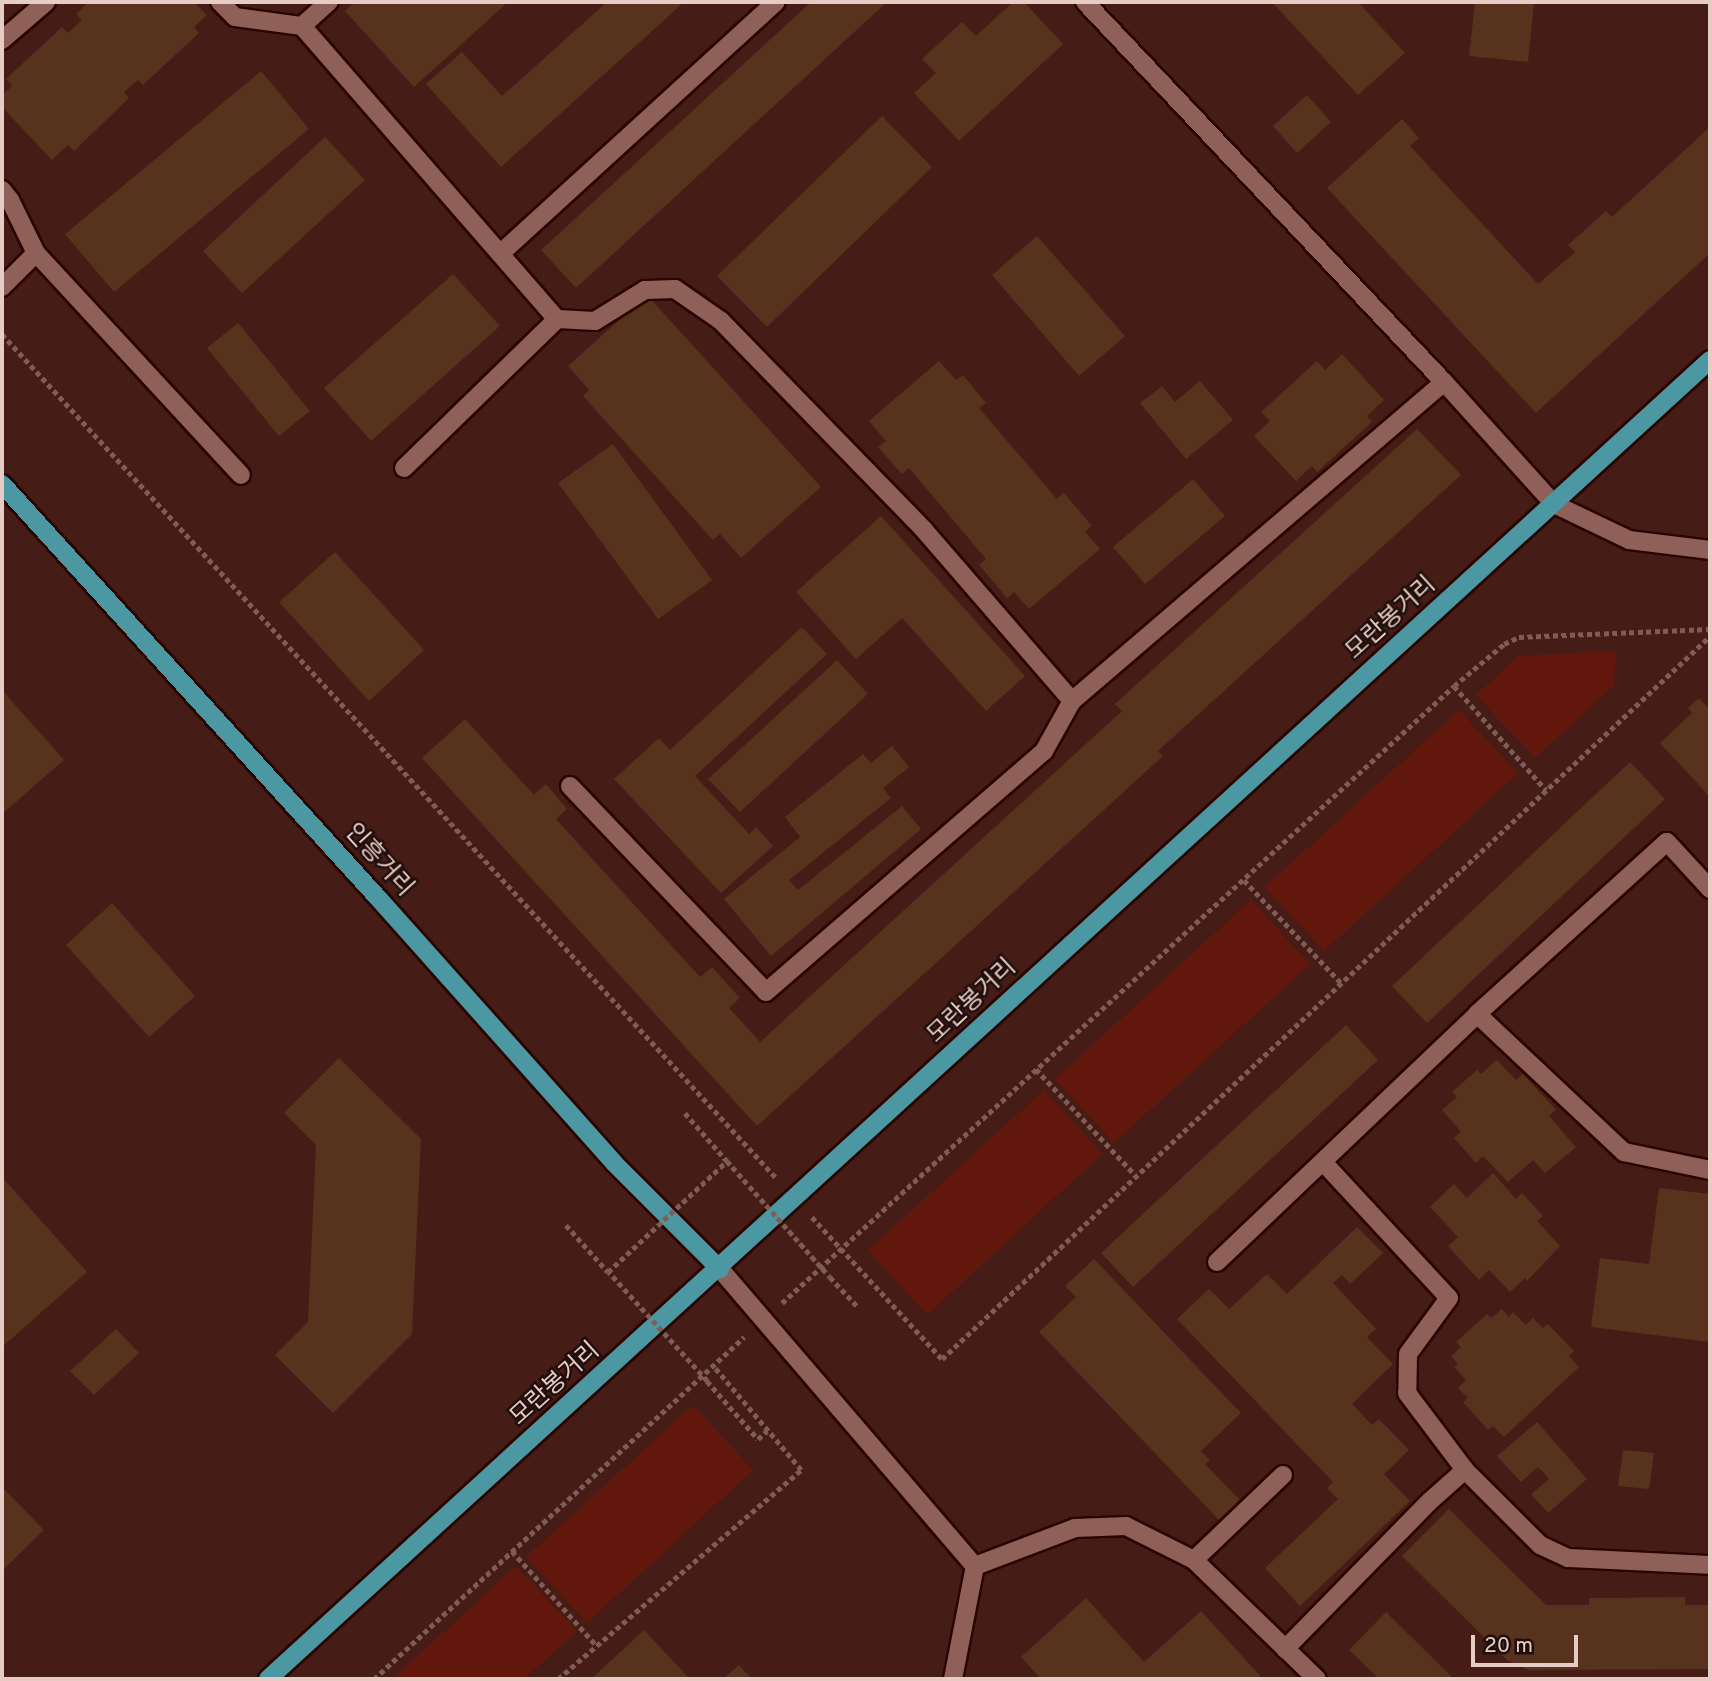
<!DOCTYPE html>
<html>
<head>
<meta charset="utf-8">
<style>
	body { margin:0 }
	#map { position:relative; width:1712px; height:1681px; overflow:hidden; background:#451d16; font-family:Overpass,"Noto Sans KR",sans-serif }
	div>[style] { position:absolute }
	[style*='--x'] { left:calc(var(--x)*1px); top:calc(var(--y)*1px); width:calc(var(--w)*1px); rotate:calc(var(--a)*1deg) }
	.green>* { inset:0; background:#62170d }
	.building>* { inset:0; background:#57321c }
	.path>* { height:4.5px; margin-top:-2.25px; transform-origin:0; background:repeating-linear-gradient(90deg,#805c56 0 5px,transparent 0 8.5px) }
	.roads { filter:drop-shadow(2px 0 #2a0502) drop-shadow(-2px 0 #2a0502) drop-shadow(0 2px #2a0502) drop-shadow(0 -2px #2a0502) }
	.minor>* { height:18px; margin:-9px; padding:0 9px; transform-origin:9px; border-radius:9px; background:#8f6057 }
	.major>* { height:18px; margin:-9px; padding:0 9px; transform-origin:9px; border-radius:9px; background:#4b98a3 }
	.path-bridge>* { height:4.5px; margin-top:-2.25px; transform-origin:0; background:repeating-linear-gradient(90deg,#805c56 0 5px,transparent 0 8.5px) }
	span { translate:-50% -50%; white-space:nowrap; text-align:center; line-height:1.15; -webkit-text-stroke:5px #200e0b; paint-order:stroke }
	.street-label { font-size:24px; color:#e7ccc6 }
	.frame { position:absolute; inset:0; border:4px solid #e7ccc6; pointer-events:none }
	.scale { position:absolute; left:1471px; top:1635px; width:107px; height:32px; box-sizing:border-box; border:4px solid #e7ccc6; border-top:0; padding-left:9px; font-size:21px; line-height:24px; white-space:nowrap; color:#e7ccc6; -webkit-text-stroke:5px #200e0b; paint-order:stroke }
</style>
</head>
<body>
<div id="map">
	<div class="green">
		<i style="clip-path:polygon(1616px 651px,1614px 685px,1535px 758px,1476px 695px,1518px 656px)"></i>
		<i style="clip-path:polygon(1459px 710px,1518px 773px,1324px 951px,1265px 887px)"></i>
		<i style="clip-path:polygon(1251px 900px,1310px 964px,1114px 1143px,1055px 1079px)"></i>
		<i style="clip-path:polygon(1044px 1090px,1102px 1154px,927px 1315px,868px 1250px)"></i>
		<i style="clip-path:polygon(693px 1405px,753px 1470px,587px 1623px,526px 1557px)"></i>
		<i style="clip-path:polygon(516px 1566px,577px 1631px,524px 1679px,392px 1679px)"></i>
	</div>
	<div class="building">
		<i style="clip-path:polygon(88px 2px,194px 2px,207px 15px,194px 27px,199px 33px,143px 85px,138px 80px,124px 92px,129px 98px,74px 151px,68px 145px,52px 160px,2px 107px,2px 95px,12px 86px,6px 79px,62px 27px,68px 33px,82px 20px,76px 14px)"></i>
		<i style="clip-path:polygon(355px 2px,508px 2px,414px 87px,345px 11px)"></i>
		<i style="clip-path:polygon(607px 2px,678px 2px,681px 5px,501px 167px,426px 84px,462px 52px,502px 96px)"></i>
		<i style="clip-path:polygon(811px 2px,887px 2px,576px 288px,541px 250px)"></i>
		<i style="clip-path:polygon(1013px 2px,1024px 2px,1063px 44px,959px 141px,914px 93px,936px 73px,922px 59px,962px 22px,976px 36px)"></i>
		<i style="clip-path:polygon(1272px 2px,1358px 2px,1405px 53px,1358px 95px)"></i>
		<i style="clip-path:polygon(1475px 2px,1534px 2px,1528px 62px,1469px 56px)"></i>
		<i style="clip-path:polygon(261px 71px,309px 129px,114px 292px,65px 234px)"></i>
		<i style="clip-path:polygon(1307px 95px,1331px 122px,1297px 153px,1273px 126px)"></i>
		<i style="clip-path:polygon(882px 116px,932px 167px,767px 327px,717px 276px)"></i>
		<i style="clip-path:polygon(1402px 119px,1419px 138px,1410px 146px,1538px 284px,1575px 252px,1568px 245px,1606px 211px,1612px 217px,1710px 127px,1710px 253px,1536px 413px,1327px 188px)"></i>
		<i style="clip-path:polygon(325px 137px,365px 180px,242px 293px,203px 251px)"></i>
		<i style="clip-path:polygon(1037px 236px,1125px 336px,1079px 376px,992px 275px)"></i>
		<i style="clip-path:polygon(453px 274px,500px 326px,371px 441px,324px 388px)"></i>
		<i style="clip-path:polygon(647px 295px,821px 487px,741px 558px,720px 534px,713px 540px,583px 396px,589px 390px,568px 366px)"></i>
		<i style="clip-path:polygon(238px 323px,310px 411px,279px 436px,207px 348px)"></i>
		<i style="clip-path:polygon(1342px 354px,1384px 400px,1367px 416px,1372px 422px,1317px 472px,1312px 466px,1296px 481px,1254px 436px,1270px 421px,1261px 412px,1317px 361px,1325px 370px)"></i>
		<i style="clip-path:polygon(939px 361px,956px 380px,963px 375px,986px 403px,979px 408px,1057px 499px,1064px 493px,1092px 526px,1085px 532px,1100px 549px,1029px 609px,1014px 592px,1007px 598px,979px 565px,986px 559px,909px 468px,902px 474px,878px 447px,886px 441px,869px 421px)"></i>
		<i style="clip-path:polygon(1200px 381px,1233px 420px,1186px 459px,1140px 403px,1162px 386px,1175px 402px)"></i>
		<i style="clip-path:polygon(1417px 429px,1461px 475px,1158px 751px,1163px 756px,757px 1126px,422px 758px,465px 719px,534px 795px,546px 784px,567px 809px,556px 819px,700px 977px,712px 967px,740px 998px,729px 1008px,760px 1042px,1122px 711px,1115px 704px)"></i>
		<i style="clip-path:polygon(613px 444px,712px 580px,658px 619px,558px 483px)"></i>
		<i style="clip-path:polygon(1193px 479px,1225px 516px,1145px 584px,1113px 547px)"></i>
		<i style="clip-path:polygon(881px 516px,1025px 676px,986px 711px,902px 618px,856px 659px,796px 592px)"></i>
		<i style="clip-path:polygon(335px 552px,424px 650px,369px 701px,279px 602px)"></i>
		<i style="clip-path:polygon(802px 627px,827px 654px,695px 776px,749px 834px,756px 827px,773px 846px,721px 893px,614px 779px,659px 738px,670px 750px)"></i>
		<i style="clip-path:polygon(837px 660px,868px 694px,740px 812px,708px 779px)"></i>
		<i style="clip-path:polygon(2px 690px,64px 760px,2px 814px)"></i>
		<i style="clip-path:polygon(1699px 698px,1710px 710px,1710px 797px,1660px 743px,1692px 713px,1688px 708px)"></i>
		<i style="clip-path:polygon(892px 746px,909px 767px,883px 788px,891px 798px,789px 880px,798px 890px,902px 806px,921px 829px,771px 956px,724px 899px,800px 837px,785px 817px,863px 754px,871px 763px)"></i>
		<i style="clip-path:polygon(1630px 762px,1665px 799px,1427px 1023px,1392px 986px)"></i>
		<i style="clip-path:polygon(112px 903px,195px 996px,149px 1037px,66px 945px)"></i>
		<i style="clip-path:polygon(1346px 1025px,1378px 1060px,1133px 1287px,1101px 1253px)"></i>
		<i style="clip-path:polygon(339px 1058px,421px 1139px,412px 1334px,333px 1413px,275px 1355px,308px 1322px,316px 1145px,284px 1113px)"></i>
		<i style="clip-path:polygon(1497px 1060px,1516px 1080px,1523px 1074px,1556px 1110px,1549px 1116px,1576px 1147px,1545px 1173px,1533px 1160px,1508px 1182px,1483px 1156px,1476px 1163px,1454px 1138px,1461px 1132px,1442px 1110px,1457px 1097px,1452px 1092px,1477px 1070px,1481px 1074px)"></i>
		<i style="clip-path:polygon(1493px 1173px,1516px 1199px,1522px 1193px,1543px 1216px,1537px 1221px,1560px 1246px,1527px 1281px,1525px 1278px,1510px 1292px,1489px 1270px,1479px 1280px,1448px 1246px,1458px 1237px,1430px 1207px,1454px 1184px,1467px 1198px)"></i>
		<i style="clip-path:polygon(2px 1177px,87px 1272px,2px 1347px)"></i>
		<i style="clip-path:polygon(1659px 1188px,1710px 1194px,1710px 1342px,1591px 1327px,1600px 1258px,1649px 1264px)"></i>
		<i style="clip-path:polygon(1357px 1227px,1383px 1253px,1350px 1284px,1342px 1275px,1333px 1283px,1376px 1329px,1367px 1337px,1393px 1364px,1352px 1404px,1372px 1425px,1379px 1419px,1409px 1450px,1384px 1474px,1410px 1501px,1300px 1606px,1265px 1568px,1338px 1499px,1327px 1488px,1333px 1482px,1177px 1319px,1209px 1289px,1229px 1309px,1267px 1274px,1287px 1294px)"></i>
		<i style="clip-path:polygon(1094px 1259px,1241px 1413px,1201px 1451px,1210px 1460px,1205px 1464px,1240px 1500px,1219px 1520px,1039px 1332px,1076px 1297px,1065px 1286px)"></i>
		<i style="clip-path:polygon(1502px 1309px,1509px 1317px,1513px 1312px,1526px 1325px,1533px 1318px,1543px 1328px,1548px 1324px,1574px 1351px,1569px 1356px,1579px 1367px,1504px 1437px,1493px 1426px,1488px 1430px,1463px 1402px,1468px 1398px,1458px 1388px,1466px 1380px,1454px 1367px,1458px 1364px,1451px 1356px,1461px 1347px,1456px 1342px,1487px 1314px,1491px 1318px)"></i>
		<i style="clip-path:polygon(116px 1329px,139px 1353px,94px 1395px,70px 1371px)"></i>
		<i style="clip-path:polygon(1537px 1422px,1587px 1479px,1548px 1513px,1531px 1494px,1549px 1479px,1538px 1467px,1521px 1482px,1497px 1456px)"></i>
		<i style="clip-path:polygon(1623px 1450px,1654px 1453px,1649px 1489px,1618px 1486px)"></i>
		<i style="clip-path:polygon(2px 1487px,44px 1530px,2px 1571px)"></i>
		<i style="clip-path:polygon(1449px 1509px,1546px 1605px,1589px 1605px,1589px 1598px,1685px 1597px,1685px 1605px,1710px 1605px,1710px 1669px,1528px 1670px,1508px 1661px,1402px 1556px)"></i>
		<i style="clip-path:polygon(1086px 1598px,1144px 1662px,1201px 1611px,1263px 1679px,1041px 1679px,1021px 1657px)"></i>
		<i style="clip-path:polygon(1386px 1612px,1454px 1679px,1379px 1679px,1349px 1650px)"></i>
		<i style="clip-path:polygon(644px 1630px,690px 1679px,591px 1679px)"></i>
		<i style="clip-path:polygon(739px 1665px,752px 1679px,723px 1679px)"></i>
	</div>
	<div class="path">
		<i style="--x:2;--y:334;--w:1147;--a:47.47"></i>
		<i style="--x:1454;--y:686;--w:139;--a:48.5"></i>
		<i style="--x:1244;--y:880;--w:141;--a:46.7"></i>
		<i style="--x:1036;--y:1069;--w:146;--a:46.9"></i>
		<i style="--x:685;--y:1113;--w:64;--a:48.8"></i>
		<i style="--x:812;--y:1217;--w:193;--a:47.5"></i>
		<i style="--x:942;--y:1359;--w:1055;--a:-43.27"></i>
		<i style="--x:566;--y:1225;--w:63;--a:48.2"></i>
		<i style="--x:830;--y:1277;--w:42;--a:46.9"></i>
		<i style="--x:782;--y:1303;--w:912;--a:-42.56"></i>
		<i style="--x:1454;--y:686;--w:65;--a:-40"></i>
		<i style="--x:1504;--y:644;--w:17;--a:-25"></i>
		<i style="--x:1519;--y:637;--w:191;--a:-2.4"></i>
		<i style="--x:707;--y:1381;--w:77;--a:48.7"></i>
		<i style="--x:758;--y:1439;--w:12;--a:-42"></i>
		<i style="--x:512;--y:1551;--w:126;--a:48.2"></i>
		<i style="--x:374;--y:1679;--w:504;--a:-42.75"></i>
		<i style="--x:558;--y:1679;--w:321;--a:-40.7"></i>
		<i style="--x:801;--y:1470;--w:136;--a:-130.2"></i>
	</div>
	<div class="roads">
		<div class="minor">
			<i style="--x:220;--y:2;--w:21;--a:45"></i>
			<i style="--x:235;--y:17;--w:68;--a:7.7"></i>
			<i style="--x:302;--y:26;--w:388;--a:49"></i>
			<i style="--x:1085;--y:2;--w:523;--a:46.63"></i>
			<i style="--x:1444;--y:382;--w:164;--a:48"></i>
			<i style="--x:1554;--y:504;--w:83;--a:25.6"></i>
			<i style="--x:1629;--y:540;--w:82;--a:7"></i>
			<i style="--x:302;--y:26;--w:36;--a:-42"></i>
			<i style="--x:2;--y:40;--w:58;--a:-40.8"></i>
			<i style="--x:2;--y:190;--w:13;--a:51"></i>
			<i style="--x:10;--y:200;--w:59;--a:63.9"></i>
			<i style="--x:36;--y:253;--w:302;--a:47.3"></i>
			<i style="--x:501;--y:253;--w:372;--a:-42.4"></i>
			<i style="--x:2;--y:287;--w:48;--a:-45"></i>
			<i style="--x:404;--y:468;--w:214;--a:-44.2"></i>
			<i style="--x:557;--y:319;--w:38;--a:3"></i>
			<i style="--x:595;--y:321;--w:59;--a:-31.8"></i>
			<i style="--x:645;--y:290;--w:30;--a:-2"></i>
			<i style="--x:675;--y:289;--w:56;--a:34.8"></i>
			<i style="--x:721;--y:321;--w:291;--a:45.8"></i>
			<i style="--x:924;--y:530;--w:226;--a:49.1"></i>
			<i style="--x:570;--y:786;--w:284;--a:46.4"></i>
			<i style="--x:766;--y:992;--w:368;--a:-40.9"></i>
			<i style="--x:1044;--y:751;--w:57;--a:-60.8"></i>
			<i style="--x:1072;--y:701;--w:490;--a:-40.6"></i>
			<i style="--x:1477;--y:1014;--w:202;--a:43.2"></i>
			<i style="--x:1624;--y:1152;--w:88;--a:11.8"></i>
			<i style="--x:1323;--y:1162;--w:185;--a:47.2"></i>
			<i style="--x:1449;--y:1298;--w:69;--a:126.2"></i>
			<i style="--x:1408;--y:1354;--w:39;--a:91"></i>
			<i style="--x:1407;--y:1393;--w:96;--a:53"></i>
			<i style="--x:1465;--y:1470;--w:106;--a:45"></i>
			<i style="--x:1540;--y:1545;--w:31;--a:25"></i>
			<i style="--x:1568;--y:1558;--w:142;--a:2.8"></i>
			<i style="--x:1217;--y:1262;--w:359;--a:-43.6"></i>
			<i style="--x:1477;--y:1014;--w:256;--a:-42.2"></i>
			<i style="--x:1667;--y:842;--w:64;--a:47.5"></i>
			<i style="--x:720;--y:1269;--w:391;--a:49.4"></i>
			<i style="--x:975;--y:1566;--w:107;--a:-20.8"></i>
			<i style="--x:1075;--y:1528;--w:51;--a:-2.2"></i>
			<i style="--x:1126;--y:1526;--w:76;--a:26.6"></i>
			<i style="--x:1194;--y:1560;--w:171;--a:44.1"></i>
			<i style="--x:1194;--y:1560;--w:123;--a:-43.7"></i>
			<i style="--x:1285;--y:1649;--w:207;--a:-45.6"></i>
			<i style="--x:1430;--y:1501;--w:47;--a:-41.5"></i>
			<i style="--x:953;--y:1679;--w:115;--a:-79"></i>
		</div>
		<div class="major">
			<i style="--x:2;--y:484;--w:561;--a:47.75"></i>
			<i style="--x:379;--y:899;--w:353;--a:48.3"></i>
			<i style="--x:614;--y:1163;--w:150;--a:45"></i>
			<i style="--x:268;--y:1679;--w:1954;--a:-42.45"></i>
		</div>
	</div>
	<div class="path-bridge">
		<i style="--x:707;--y:1381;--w:147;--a:-132.2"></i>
		<i style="--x:608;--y:1272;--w:163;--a:-43"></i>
		<i style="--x:727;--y:1161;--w:155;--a:48.4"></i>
	</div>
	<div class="street-label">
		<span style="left:1392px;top:619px;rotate:-42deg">모란봉거리</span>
		<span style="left:378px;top:861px;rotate:48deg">인흥거리</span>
		<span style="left:973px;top:1002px;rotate:-43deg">모란봉거리</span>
		<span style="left:556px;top:1385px;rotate:-42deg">모란봉거리</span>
	</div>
	<div class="frame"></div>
	<div class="scale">20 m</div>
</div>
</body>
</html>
